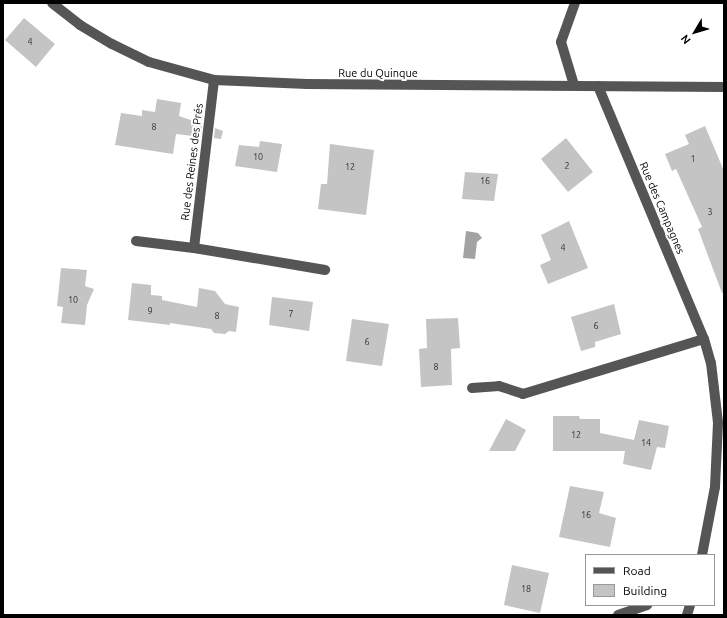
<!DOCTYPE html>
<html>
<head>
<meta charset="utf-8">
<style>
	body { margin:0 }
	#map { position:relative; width:727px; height:618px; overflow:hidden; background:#fff; font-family:Ubuntu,sans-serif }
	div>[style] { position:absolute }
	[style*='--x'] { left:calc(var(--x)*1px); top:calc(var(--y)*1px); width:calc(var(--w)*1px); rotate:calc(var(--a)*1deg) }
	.water>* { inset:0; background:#a3a3a3 }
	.building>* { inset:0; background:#c4c4c4 }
	.minor>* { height:10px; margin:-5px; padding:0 5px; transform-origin:5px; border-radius:5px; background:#555 }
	span { translate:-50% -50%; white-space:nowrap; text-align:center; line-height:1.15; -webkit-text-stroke:4px #fff; paint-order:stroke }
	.number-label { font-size:9px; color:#313131 }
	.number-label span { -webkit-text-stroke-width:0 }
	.street-label { font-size:11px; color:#000 }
	.frame { position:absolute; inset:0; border:4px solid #000; pointer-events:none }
	.legend { position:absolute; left:585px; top:554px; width:130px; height:52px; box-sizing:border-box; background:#fff; border:1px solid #999; margin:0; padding:5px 7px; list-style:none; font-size:12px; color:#000 }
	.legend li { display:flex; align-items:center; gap:8px; height:20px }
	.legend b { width:20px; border:1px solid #999 }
	.north { position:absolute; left:675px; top:12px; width:40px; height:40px; -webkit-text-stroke:3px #fff; paint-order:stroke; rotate:232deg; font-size:11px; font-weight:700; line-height:16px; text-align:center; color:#000 }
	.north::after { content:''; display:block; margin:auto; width:14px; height:18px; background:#000; clip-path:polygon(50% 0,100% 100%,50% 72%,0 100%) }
</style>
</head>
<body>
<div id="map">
	<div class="water">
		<i style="clip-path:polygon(466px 231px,478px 233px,482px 238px,477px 242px,475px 259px,463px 258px)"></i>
	</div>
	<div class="building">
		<i style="clip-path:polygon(24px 18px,55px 44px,36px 67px,5px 40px)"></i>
		<i style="clip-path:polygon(157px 99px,181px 103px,179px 116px,202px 124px,201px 137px,176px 134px,173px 154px,115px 145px,121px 113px,142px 116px,142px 110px,155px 112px)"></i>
		<i style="clip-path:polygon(705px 126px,724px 171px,724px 292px,722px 293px,698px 229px,702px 227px,676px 169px,672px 171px,665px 154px,689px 144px,685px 135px)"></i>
		<i style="clip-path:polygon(215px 128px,223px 131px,221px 139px,214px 138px)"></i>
		<i style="clip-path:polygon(566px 138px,593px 172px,568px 192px,541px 159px)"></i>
		<i style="clip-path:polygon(260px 141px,282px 144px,277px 172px,235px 166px,239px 145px,259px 147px)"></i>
		<i style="clip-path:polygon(330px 144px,374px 150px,366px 215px,318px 209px,321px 184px,327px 184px)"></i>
		<i style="clip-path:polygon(465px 172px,498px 174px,494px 201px,462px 199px)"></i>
		<i style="clip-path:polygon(569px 221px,588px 268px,548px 284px,540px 265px,551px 260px,541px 235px)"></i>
		<i style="clip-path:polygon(61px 268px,87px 270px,85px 286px,94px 289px,87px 305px,85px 325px,61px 323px,63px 307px,57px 306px)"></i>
		<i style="clip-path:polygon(132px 283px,151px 285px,151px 295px,162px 296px,162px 300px,197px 307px,199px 288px,215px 291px,225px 304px,239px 307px,236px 332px,229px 331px,225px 334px,214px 333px,211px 329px,170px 323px,170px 325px,128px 320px)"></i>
		<i style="clip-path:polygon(272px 297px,313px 302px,309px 331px,269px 325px)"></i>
		<i style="clip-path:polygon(614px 304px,621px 334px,595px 342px,595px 347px,581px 351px,571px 317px)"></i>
		<i style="clip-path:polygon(458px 318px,460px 348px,451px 349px,452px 385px,421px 387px,419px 349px,427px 348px,426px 319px)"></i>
		<i style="clip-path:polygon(352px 319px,389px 324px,382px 366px,346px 361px)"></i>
		<i style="clip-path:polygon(553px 416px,579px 416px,580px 419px,600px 419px,600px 433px,634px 440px,639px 420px,669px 426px,665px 448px,657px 447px,651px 470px,623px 464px,625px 451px,553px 451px)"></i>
		<i style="clip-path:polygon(506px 419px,526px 430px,515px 451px,489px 451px)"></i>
		<i style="clip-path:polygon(570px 486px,604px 492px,599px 513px,616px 518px,610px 547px,559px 537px)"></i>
		<i style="clip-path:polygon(512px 565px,549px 573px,540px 613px,504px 605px)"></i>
	</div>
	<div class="minor">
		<i style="--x:52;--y:3;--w:36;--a:38"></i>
		<i style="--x:80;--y:25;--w:37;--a:31"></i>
		<i style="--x:112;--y:44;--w:41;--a:25.9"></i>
		<i style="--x:149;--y:62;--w:67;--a:15.5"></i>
		<i style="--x:214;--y:80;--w:93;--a:2.5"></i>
		<i style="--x:307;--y:84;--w:417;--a:0.4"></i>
		<i style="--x:574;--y:85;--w:45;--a:-106.8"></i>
		<i style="--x:561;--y:42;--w:41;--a:-70.3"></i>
		<i style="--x:598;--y:86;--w:274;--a:67.3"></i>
		<i style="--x:704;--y:339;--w:25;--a:74"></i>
		<i style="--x:711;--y:363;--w:60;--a:83.3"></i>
		<i style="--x:718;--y:423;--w:64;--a:92.7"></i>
		<i style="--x:715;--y:487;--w:69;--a:100.8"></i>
		<i style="--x:136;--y:241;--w:58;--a:6.9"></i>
		<i style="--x:194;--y:248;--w:133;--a:9.5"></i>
		<i style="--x:194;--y:248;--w:169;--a:-83.2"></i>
		<i style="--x:472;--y:388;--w:27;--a:-4"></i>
		<i style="--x:499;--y:386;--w:25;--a:18"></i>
		<i style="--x:523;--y:394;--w:189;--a:-16.9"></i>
		<i style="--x:618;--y:615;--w:31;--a:-19"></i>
		<i style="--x:687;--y:615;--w:10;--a:-73"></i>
	</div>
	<div class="number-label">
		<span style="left:30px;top:42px">4</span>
		<span style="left:154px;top:127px">8</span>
		<span style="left:258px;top:157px">10</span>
		<span style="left:693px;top:159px">1</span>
		<span style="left:567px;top:166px">2</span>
		<span style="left:350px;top:167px">12</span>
		<span style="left:485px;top:181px">16</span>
		<span style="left:710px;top:212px">3</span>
		<span style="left:563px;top:248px">4</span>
		<span style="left:73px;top:300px">10</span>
		<span style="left:150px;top:311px">9</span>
		<span style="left:291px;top:314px">7</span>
		<span style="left:217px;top:316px">8</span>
		<span style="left:596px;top:326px">6</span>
		<span style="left:367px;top:342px">6</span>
		<span style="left:436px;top:367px">8</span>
		<span style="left:576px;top:435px">12</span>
		<span style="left:646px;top:443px">14</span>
		<span style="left:586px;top:515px">16</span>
		<span style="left:526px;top:589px">18</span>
	</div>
	<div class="street-label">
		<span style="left:378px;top:73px">Rue du Quinque</span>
		<span style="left:192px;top:162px;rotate:-83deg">Rue des Reines des Prés</span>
		<span style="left:662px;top:208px;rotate:67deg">Rue des Campagnes</span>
	</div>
	<div class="frame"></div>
	<ul class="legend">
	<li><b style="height:5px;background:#555"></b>Road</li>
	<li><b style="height:11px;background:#c4c4c4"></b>Building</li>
	</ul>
	<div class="north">N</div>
</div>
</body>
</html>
